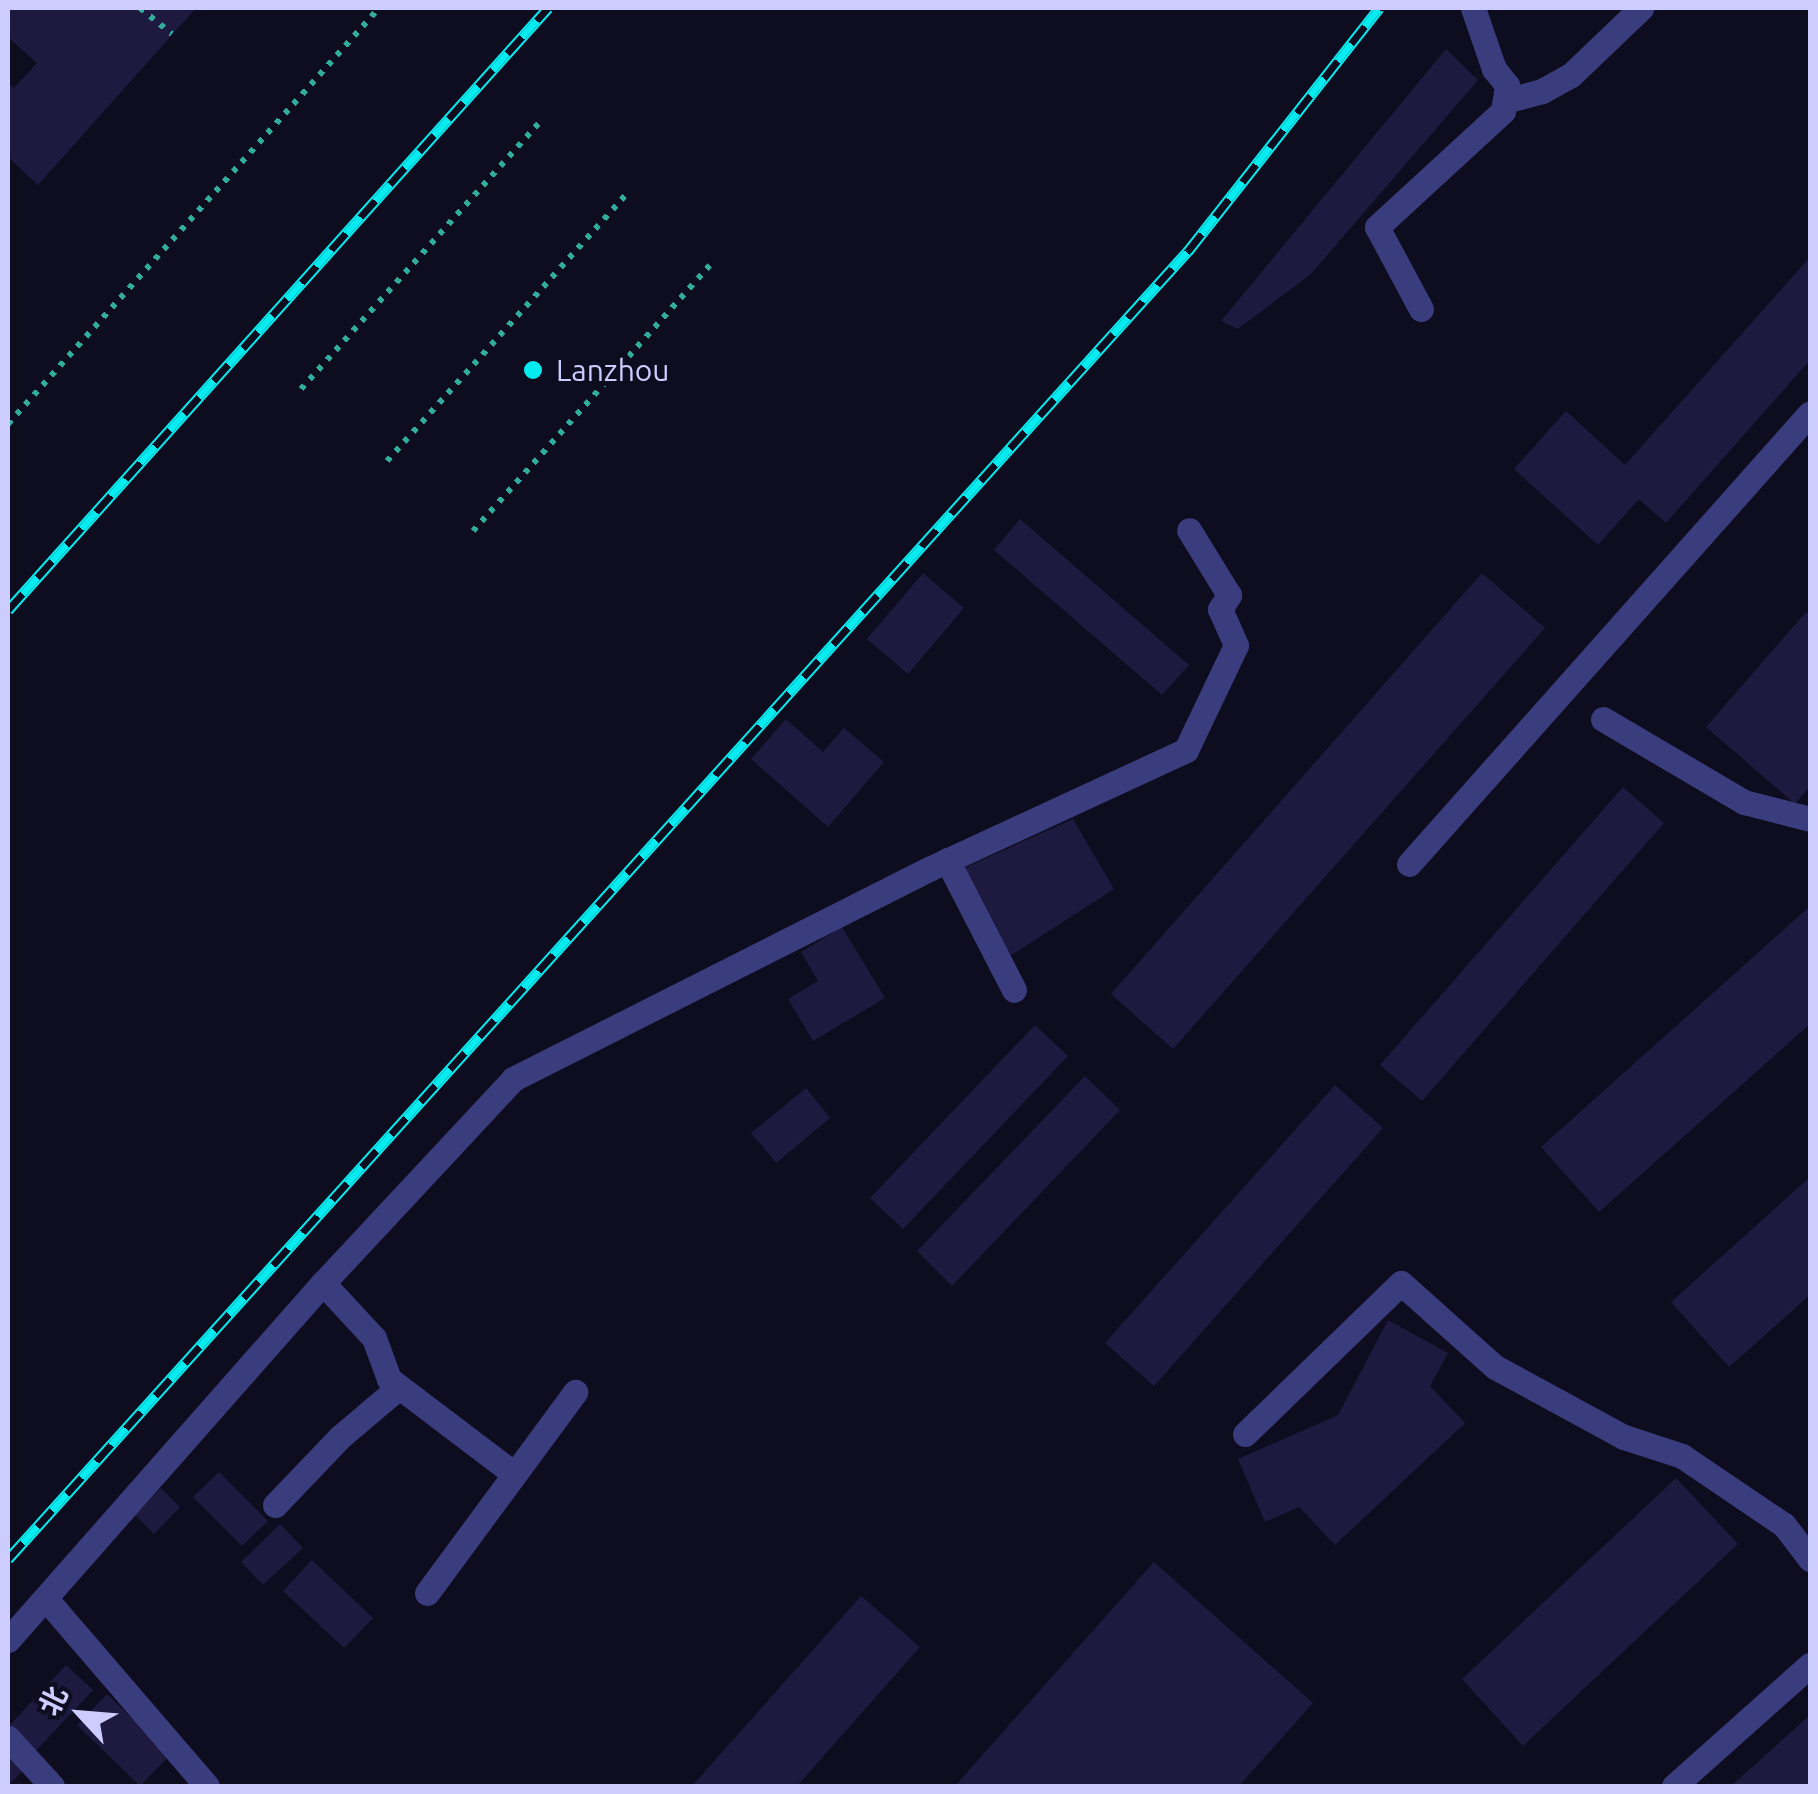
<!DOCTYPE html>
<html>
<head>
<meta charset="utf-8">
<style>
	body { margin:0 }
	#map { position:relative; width:1818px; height:1794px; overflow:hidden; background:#0e0d1f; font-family:Ubuntu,"Noto Sans SC",sans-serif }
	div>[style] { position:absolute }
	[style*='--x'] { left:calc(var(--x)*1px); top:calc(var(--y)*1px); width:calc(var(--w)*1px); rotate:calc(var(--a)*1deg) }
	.building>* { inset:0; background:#1e193f }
	.path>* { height:6px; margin-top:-3px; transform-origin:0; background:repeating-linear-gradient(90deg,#30ad9c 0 5px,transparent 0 13px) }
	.minor>* { height:25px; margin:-12.5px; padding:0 12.5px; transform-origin:12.5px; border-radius:12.5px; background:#393c7d }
	.rail>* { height:11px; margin-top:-5.5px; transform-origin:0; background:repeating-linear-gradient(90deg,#0e0d1f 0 22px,#06ebef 0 44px); box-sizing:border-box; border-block:2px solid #06ebef }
	.dots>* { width:28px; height:28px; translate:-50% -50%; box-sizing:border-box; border:5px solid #0e0d1f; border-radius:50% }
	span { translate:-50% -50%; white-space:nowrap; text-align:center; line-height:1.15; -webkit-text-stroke:10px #0e0d1f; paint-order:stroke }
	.poi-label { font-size:30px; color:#cdccfe }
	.left { translate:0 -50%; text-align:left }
	.frame { position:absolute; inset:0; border:10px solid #cdccfe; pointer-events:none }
	.north { position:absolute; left:30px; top:1664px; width:100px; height:100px; -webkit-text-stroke:8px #0e0d1f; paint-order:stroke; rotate:296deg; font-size:28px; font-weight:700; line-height:40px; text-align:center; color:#cdccfe }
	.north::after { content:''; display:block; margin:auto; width:35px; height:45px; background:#cdccfe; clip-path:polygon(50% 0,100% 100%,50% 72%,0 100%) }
</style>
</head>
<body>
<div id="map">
	<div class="building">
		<i style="clip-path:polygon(8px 8px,196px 8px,38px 185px,8px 157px,8px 83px,14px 88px,37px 63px,10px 39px,8px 42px)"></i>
		<i style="clip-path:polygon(1446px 49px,1478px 80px,1311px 274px,1238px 329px,1221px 321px)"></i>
		<i style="clip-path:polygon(1810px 257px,1810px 360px,1666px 523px,1639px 499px,1598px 545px,1514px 469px,1566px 411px,1625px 465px)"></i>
		<i style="clip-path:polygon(1020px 519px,1189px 665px,1162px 695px,994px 550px)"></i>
		<i style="clip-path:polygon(923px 573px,964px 608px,908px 674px,867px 639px)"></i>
		<i style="clip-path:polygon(1482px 573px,1545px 628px,1173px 1049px,1111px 994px)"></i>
		<i style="clip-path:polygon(1806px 612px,1810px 615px,1810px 786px,1795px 804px,1706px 727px)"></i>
		<i style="clip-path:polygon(786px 719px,823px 752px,844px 728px,884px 762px,828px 827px,751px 759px)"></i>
		<i style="clip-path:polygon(1623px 787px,1664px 823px,1422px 1101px,1380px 1065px)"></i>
		<i style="clip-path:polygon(1073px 819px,1114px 889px,1010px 956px,964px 868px)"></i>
		<i style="clip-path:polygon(1810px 906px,1810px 1024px,1599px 1212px,1541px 1147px)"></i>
		<i style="clip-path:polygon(842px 927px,885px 998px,813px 1041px,788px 999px,818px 981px,801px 952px)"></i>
		<i style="clip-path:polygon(1035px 1025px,1068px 1056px,903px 1229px,870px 1198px)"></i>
		<i style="clip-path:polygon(1085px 1076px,1120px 1110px,952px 1286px,917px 1251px)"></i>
		<i style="clip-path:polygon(1335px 1085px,1383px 1128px,1154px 1386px,1105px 1343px)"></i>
		<i style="clip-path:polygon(806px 1088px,830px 1118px,776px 1163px,751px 1133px)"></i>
		<i style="clip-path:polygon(1810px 1177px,1810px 1295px,1729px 1367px,1671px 1302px)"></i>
		<i style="clip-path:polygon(1388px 1320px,1448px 1353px,1430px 1386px,1465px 1423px,1335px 1545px,1299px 1507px,1265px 1522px,1238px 1459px,1338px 1415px)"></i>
		<i style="clip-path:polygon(219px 1472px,268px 1521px,242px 1546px,193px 1497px)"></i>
		<i style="clip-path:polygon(1676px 1478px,1738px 1544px,1523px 1746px,1462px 1679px)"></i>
		<i style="clip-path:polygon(161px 1488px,180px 1507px,154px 1534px,135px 1515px)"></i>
		<i style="clip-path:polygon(280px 1524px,303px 1548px,263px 1585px,241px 1562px)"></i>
		<i style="clip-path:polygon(312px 1560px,373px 1618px,344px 1648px,283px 1591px)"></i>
		<i style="clip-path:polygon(1154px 1562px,1313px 1703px,1239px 1786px,955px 1786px)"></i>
		<i style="clip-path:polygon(861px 1596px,920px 1647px,797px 1786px,692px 1786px)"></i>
		<i style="clip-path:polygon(66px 1665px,93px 1690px,33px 1754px,8px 1727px)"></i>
		<i style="clip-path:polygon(107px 1694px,170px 1755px,140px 1786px,77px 1725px)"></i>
		<i style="clip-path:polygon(1810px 1715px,1810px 1786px,1731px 1786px)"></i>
		<i style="clip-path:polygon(8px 1748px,27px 1766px,8px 1786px)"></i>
	</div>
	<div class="path">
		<i style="--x:140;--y:8;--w:41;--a:39.1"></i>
		<i style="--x:301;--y:389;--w:363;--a:-48.2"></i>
		<i style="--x:8;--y:424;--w:557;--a:-48.27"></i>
		<i style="--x:387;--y:461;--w:361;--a:-48.1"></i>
		<i style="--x:473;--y:531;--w:356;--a:-48.3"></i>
	</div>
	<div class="minor">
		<i style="--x:1505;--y:101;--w:38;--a:-15"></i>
		<i style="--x:1542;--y:91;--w:33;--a:-29"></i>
		<i style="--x:1571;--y:75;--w:97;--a:-43.7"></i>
		<i style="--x:1421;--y:309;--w:93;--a:-118.2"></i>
		<i style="--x:1377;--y:227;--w:171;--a:-42.6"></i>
		<i style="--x:1503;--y:111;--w:26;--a:-81"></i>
		<i style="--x:1507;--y:85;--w:21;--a:-129"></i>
		<i style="--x:1494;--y:69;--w:65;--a:-109"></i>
		<i style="--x:1603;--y:719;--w:164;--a:30.5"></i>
		<i style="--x:1744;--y:802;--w:68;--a:14.4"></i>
		<i style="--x:947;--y:860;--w:146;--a:62.7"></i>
		<i style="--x:1409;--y:864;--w:603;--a:-48.36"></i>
		<i style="--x:323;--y:1283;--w:75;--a:47.2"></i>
		<i style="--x:374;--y:1338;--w:44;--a:69.9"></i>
		<i style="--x:389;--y:1379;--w:156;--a:37.2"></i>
		<i style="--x:1245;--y:1434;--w:217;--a:-44.1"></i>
		<i style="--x:1401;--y:1283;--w:126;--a:41.8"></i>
		<i style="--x:1495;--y:1367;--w:147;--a:28.5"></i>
		<i style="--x:1624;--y:1437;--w:61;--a:18.1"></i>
		<i style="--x:1682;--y:1456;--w:123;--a:34.1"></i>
		<i style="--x:1784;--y:1525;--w:43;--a:52.6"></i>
		<i style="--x:275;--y:1505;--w:94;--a:-46.3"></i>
		<i style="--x:340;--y:1437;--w:77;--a:-40.3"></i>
		<i style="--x:427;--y:1593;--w:250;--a:-53.6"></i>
		<i style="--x:46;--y:1599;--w:247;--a:49.3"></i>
		<i style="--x:8;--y:1640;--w:476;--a:-48.6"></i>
		<i style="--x:323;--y:1283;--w:279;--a:-47"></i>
		<i style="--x:513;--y:1079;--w:468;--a:-26.8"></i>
		<i style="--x:931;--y:868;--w:281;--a:-24.8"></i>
		<i style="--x:1186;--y:750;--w:116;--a:-64.5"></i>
		<i style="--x:1236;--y:645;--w:39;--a:-114"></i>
		<i style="--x:1220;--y:609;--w:17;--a:-57"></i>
		<i style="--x:1229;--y:595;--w:76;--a:-121.6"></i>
		<i style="--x:8;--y:1738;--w:65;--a:47.5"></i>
		<i style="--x:1674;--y:1786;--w:182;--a:-41.7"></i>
	</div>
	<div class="rail">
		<i style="--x:8;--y:610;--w:809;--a:-48.11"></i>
		<i style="--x:8;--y:1559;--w:1762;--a:-47.95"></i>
		<i style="--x:1188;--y:251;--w:309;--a:-51.8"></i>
	</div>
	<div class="dots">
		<i style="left:533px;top:370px;background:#06ebef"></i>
	</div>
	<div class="poi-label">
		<span class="left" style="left:556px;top:370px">Lanzhou</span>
	</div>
	<div class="frame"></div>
	<div class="north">北</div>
</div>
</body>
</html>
